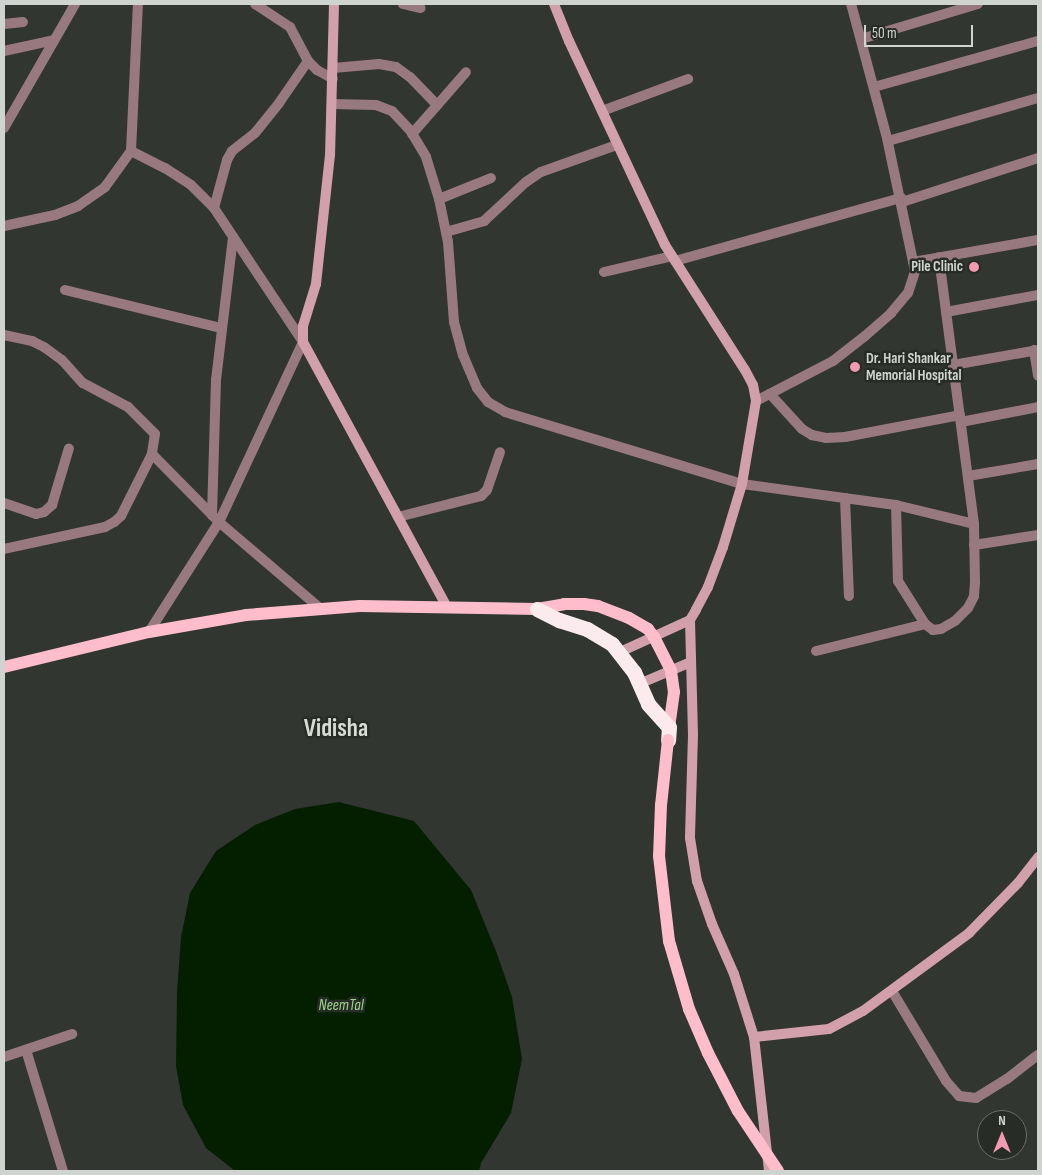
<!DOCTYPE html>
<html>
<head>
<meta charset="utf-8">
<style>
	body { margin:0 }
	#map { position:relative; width:1042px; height:1175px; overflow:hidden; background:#323630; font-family:"Sofia Sans Condensed",sans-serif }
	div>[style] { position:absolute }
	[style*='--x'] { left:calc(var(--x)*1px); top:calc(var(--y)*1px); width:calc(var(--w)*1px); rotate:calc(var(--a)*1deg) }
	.water>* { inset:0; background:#041f00 }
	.street>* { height:10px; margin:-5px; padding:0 5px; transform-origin:5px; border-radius:5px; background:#997980 }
	.secondary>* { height:10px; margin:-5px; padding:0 5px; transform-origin:5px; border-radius:5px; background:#d1a0ab }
	.primary>* { height:12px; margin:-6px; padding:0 6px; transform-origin:6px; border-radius:6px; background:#fdbdcb }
	.highway>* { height:15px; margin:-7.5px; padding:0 7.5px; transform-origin:7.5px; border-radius:7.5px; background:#fbebee }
	.primary-bridge>* { height:12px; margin:-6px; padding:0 6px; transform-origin:6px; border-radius:6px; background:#fdbdcb }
	.dots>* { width:14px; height:14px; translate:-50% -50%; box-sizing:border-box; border:2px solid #282c26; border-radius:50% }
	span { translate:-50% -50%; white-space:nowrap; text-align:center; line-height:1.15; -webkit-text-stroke:5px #282c26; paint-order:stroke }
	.poi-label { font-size:15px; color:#d0d4d0; font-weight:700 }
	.right { translate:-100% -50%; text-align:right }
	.left { translate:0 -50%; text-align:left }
	.water-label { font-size:16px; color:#9dd78b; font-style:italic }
	.town-label { font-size:25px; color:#d7ddd5; font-weight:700 }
	.frame { position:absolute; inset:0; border:5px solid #d0d4d0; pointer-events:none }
	.north { position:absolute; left:977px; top:1110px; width:50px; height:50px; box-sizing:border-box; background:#282c26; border:1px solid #6b6f6a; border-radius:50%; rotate:0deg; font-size:14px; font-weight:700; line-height:20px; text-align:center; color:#d0d4d0 }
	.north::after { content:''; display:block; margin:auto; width:18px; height:22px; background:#f29aaf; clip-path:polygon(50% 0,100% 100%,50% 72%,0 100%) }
	.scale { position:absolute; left:864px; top:25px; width:109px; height:22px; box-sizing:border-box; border:2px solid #d0d4d0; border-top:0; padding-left:6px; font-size:15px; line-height:18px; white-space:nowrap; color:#d0d4d0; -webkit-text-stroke:4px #282c26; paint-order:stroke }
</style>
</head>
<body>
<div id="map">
	<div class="water">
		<i style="clip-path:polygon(339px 802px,414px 821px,471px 890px,496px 951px,512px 997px,522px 1059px,511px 1113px,481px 1163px,479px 1171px,235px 1171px,206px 1148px,183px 1105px,176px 1066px,177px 992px,181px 937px,190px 893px,216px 851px,255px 825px,295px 809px)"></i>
	</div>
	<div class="street">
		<i style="--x:255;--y:4;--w:42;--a:33.3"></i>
		<i style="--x:290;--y:27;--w:38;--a:62"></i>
		<i style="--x:308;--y:61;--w:13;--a:45"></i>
		<i style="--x:317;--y:70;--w:18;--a:29"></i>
		<i style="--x:403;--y:4;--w:18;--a:13"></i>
		<i style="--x:4;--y:24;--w:19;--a:-6"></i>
		<i style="--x:861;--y:39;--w:122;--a:-16.7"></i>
		<i style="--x:4;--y:51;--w:51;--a:-12.4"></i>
		<i style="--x:333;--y:68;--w:46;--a:-5"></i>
		<i style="--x:379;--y:64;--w:17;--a:10"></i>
		<i style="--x:396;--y:67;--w:17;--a:36"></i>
		<i style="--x:410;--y:77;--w:39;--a:46"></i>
		<i style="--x:874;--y:87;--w:170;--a:-15.7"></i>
		<i style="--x:332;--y:104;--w:44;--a:1.3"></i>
		<i style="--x:376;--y:105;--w:17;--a:21"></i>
		<i style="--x:392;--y:111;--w:26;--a:47"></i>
		<i style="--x:410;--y:130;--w:31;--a:59"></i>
		<i style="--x:426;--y:157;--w:44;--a:72.8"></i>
		<i style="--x:439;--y:199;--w:44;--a:78.2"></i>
		<i style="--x:448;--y:242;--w:80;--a:85.7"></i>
		<i style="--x:454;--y:322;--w:34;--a:75"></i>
		<i style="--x:463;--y:355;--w:36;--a:67"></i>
		<i style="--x:477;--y:388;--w:18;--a:52"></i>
		<i style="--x:488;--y:402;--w:20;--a:30"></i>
		<i style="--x:505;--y:412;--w:248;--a:16.9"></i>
		<i style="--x:742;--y:484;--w:155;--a:7.8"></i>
		<i style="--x:896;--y:505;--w:80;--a:13.7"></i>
		<i style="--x:602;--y:111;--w:92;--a:-20.4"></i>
		<i style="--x:4;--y:128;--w:143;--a:-60.2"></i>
		<i style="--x:412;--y:134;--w:82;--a:-48.9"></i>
		<i style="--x:888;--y:141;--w:156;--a:-16"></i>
		<i style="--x:131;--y:151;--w:38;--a:27"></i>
		<i style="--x:165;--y:168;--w:31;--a:33"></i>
		<i style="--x:191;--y:185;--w:33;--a:45"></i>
		<i style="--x:214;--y:208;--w:161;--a:56.4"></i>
		<i style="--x:303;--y:342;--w:199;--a:115"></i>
		<i style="--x:219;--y:522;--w:130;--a:122.5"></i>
		<i style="--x:439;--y:199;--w:56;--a:-22"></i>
		<i style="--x:902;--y:202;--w:143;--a:-17.9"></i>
		<i style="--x:214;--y:208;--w:50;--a:-74.8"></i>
		<i style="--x:227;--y:160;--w:10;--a:-61"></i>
		<i style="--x:232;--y:151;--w:29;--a:-38"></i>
		<i style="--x:255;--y:133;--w:38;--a:-51"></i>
		<i style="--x:279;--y:103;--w:51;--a:-55.4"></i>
		<i style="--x:4;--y:226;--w:52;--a:-12.2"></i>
		<i style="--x:55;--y:215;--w:25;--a:-21"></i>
		<i style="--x:78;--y:206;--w:33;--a:-35"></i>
		<i style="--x:105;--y:187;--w:44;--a:-54.2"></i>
		<i style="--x:131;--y:151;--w:147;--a:-87.3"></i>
		<i style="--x:446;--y:232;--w:40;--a:-16"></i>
		<i style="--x:484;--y:221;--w:57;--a:-42.9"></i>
		<i style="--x:526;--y:182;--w:18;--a:-34"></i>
		<i style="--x:541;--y:172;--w:81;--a:-19.6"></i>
		<i style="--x:675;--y:261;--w:235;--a:-15.6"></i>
		<i style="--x:913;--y:262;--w:127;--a:-10"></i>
		<i style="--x:604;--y:272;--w:70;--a:-13.2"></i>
		<i style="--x:65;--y:290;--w:161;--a:13.7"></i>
		<i style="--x:946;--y:312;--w:94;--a:-10.5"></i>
		<i style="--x:4;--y:335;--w:29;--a:12"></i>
		<i style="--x:32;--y:341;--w:13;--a:27"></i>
		<i style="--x:44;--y:347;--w:22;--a:36"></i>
		<i style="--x:62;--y:360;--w:31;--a:48"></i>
		<i style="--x:83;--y:383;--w:51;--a:28.1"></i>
		<i style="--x:128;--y:407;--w:38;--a:45"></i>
		<i style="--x:155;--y:434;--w:20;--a:99"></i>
		<i style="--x:152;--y:454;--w:69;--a:116.6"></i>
		<i style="--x:121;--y:516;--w:9;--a:139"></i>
		<i style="--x:114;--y:522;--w:10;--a:151"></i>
		<i style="--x:105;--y:527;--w:103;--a:167.7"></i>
		<i style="--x:1034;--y:350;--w:26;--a:81"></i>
		<i style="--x:953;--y:365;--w:86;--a:-10"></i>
		<i style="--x:770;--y:394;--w:47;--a:47.6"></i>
		<i style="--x:802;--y:429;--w:12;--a:31"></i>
		<i style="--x:812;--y:435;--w:14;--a:12"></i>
		<i style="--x:826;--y:438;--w:19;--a:-3"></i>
		<i style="--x:845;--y:437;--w:117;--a:-10.8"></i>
		<i style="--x:756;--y:401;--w:87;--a:-27.5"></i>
		<i style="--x:833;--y:361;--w:41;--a:-38"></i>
		<i style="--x:865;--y:336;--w:35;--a:-41"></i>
		<i style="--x:891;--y:313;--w:26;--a:-50"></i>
		<i style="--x:908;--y:293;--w:23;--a:-72"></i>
		<i style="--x:915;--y:271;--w:136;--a:-101.9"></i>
		<i style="--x:887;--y:138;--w:139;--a:-105"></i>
		<i style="--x:961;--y:422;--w:78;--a:-11"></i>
		<i style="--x:152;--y:454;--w:95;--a:45.4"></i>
		<i style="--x:219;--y:522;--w:134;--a:40.5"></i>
		<i style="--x:968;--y:476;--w:71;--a:-9.7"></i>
		<i style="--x:845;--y:498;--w:98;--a:87.7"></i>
		<i style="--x:4;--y:503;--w:34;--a:19"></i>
		<i style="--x:36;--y:514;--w:8;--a:-14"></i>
		<i style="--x:44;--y:512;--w:11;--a:-41"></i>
		<i style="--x:52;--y:505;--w:59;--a:-73.4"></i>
		<i style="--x:896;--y:505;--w:76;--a:88.5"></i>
		<i style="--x:898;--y:581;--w:51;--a:57.9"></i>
		<i style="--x:925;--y:624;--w:10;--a:37"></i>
		<i style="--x:933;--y:630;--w:8;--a:-7"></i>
		<i style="--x:941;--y:629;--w:16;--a:-30"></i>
		<i style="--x:955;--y:621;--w:18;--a:-45"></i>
		<i style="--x:968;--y:608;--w:13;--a:-63"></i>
		<i style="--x:974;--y:596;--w:14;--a:-86"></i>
		<i style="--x:975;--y:582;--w:58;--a:-91"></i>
		<i style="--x:974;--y:524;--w:269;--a:-97.5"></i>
		<i style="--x:212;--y:515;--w:135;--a:-88.3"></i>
		<i style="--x:216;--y:380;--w:144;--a:-83.2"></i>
		<i style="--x:398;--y:517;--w:86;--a:-14.2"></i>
		<i style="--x:481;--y:496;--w:8;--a:-45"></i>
		<i style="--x:487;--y:490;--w:40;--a:-71.1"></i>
		<i style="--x:974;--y:545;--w:65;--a:-8.9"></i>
		<i style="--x:816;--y:651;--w:112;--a:-13.9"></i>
		<i style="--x:892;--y:991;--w:105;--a:59"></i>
		<i style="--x:946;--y:1081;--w:20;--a:49"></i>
		<i style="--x:959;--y:1096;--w:17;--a:7"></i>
		<i style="--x:976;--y:1098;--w:36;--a:-32"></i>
		<i style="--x:1007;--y:1079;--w:39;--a:-38"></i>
		<i style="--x:26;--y:1050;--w:127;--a:73"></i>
		<i style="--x:4;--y:1057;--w:72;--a:-18.7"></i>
	</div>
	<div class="secondary">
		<i style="--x:334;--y:4;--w:151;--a:91.5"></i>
		<i style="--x:330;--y:155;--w:130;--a:96.2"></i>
		<i style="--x:316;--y:284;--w:44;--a:107.2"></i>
		<i style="--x:303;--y:326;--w:16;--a:90"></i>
		<i style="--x:303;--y:342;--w:302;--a:61.5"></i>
		<i style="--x:554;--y:4;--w:40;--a:68"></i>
		<i style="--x:569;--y:41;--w:225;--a:64.8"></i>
		<i style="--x:665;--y:245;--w:148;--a:57.4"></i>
		<i style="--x:745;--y:370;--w:17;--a:62"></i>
		<i style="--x:753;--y:385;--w:16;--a:79"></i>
		<i style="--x:756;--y:401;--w:84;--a:99.6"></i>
		<i style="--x:742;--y:484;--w:66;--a:106.8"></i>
		<i style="--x:723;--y:547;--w:43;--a:110.6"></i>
		<i style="--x:708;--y:587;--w:26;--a:118"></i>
		<i style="--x:696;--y:610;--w:12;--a:121"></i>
		<i style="--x:690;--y:620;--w:77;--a:155.4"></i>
		<i style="--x:690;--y:620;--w:115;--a:88.5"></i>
		<i style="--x:693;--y:735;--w:103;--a:91.7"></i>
		<i style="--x:690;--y:838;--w:44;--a:80.8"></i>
		<i style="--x:697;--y:881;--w:46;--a:70.8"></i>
		<i style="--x:712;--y:924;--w:55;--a:66.3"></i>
		<i style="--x:734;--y:974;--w:66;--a:72.4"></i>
		<i style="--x:754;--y:1037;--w:135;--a:83.6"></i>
		<i style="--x:639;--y:684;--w:56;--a:-22.9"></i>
		<i style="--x:754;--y:1037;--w:75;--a:-6.1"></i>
		<i style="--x:829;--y:1029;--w:38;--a:-28"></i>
		<i style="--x:863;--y:1011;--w:132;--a:-36.3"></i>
		<i style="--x:969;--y:933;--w:70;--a:-45.6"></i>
		<i style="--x:1018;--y:883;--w:33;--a:-52"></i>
	</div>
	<div class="primary">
		<i style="--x:4;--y:667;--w:149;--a:-13.6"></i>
		<i style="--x:149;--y:632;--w:98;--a:-9.9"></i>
		<i style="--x:246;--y:615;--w:114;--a:-4.5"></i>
		<i style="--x:360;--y:606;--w:177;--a:1"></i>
		<i style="--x:537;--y:609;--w:27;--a:-10"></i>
		<i style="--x:564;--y:604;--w:20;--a:0"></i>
		<i style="--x:584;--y:604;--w:14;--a:8"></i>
		<i style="--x:598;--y:606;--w:33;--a:21"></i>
		<i style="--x:629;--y:618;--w:22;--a:30"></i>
		<i style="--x:648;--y:629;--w:10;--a:53"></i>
		<i style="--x:654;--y:637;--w:38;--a:63"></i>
		<i style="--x:671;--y:671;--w:21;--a:82"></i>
		<i style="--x:674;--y:692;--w:35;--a:98"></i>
	</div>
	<div class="highway">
		<i style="--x:537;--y:609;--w:25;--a:27"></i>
		<i style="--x:559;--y:620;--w:29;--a:18"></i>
		<i style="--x:587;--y:629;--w:29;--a:31"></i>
		<i style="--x:612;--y:644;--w:36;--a:52"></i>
		<i style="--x:634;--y:672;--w:35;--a:66"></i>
		<i style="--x:648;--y:704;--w:31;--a:48"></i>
		<i style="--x:669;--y:727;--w:13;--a:94"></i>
	</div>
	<div class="primary-bridge">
		<i style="--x:668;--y:740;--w:65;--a:96.1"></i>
		<i style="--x:661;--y:805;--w:51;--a:92.2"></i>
		<i style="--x:659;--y:856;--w:86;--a:83.3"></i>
		<i style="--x:669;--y:941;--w:71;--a:73.6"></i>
		<i style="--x:689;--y:1009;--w:48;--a:66.6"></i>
		<i style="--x:708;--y:1053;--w:65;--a:62.7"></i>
		<i style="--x:738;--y:1111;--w:72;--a:56.3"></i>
	</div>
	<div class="dots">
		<i style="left:974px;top:267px;background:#f29aaf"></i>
		<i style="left:855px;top:367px;background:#f29aaf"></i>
	</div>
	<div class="poi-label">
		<span class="right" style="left:963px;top:267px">Pile Clinic</span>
		<span class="left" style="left:866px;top:367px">Dr. Hari Shankar<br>Memorial Hospital</span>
	</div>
	<div class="water-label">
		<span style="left:341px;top:1006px">NeemTal</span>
	</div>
	<div class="town-label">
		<span style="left:336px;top:729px">Vidisha</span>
	</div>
	<div class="frame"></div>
	<div class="north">N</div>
	<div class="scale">50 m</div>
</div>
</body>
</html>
